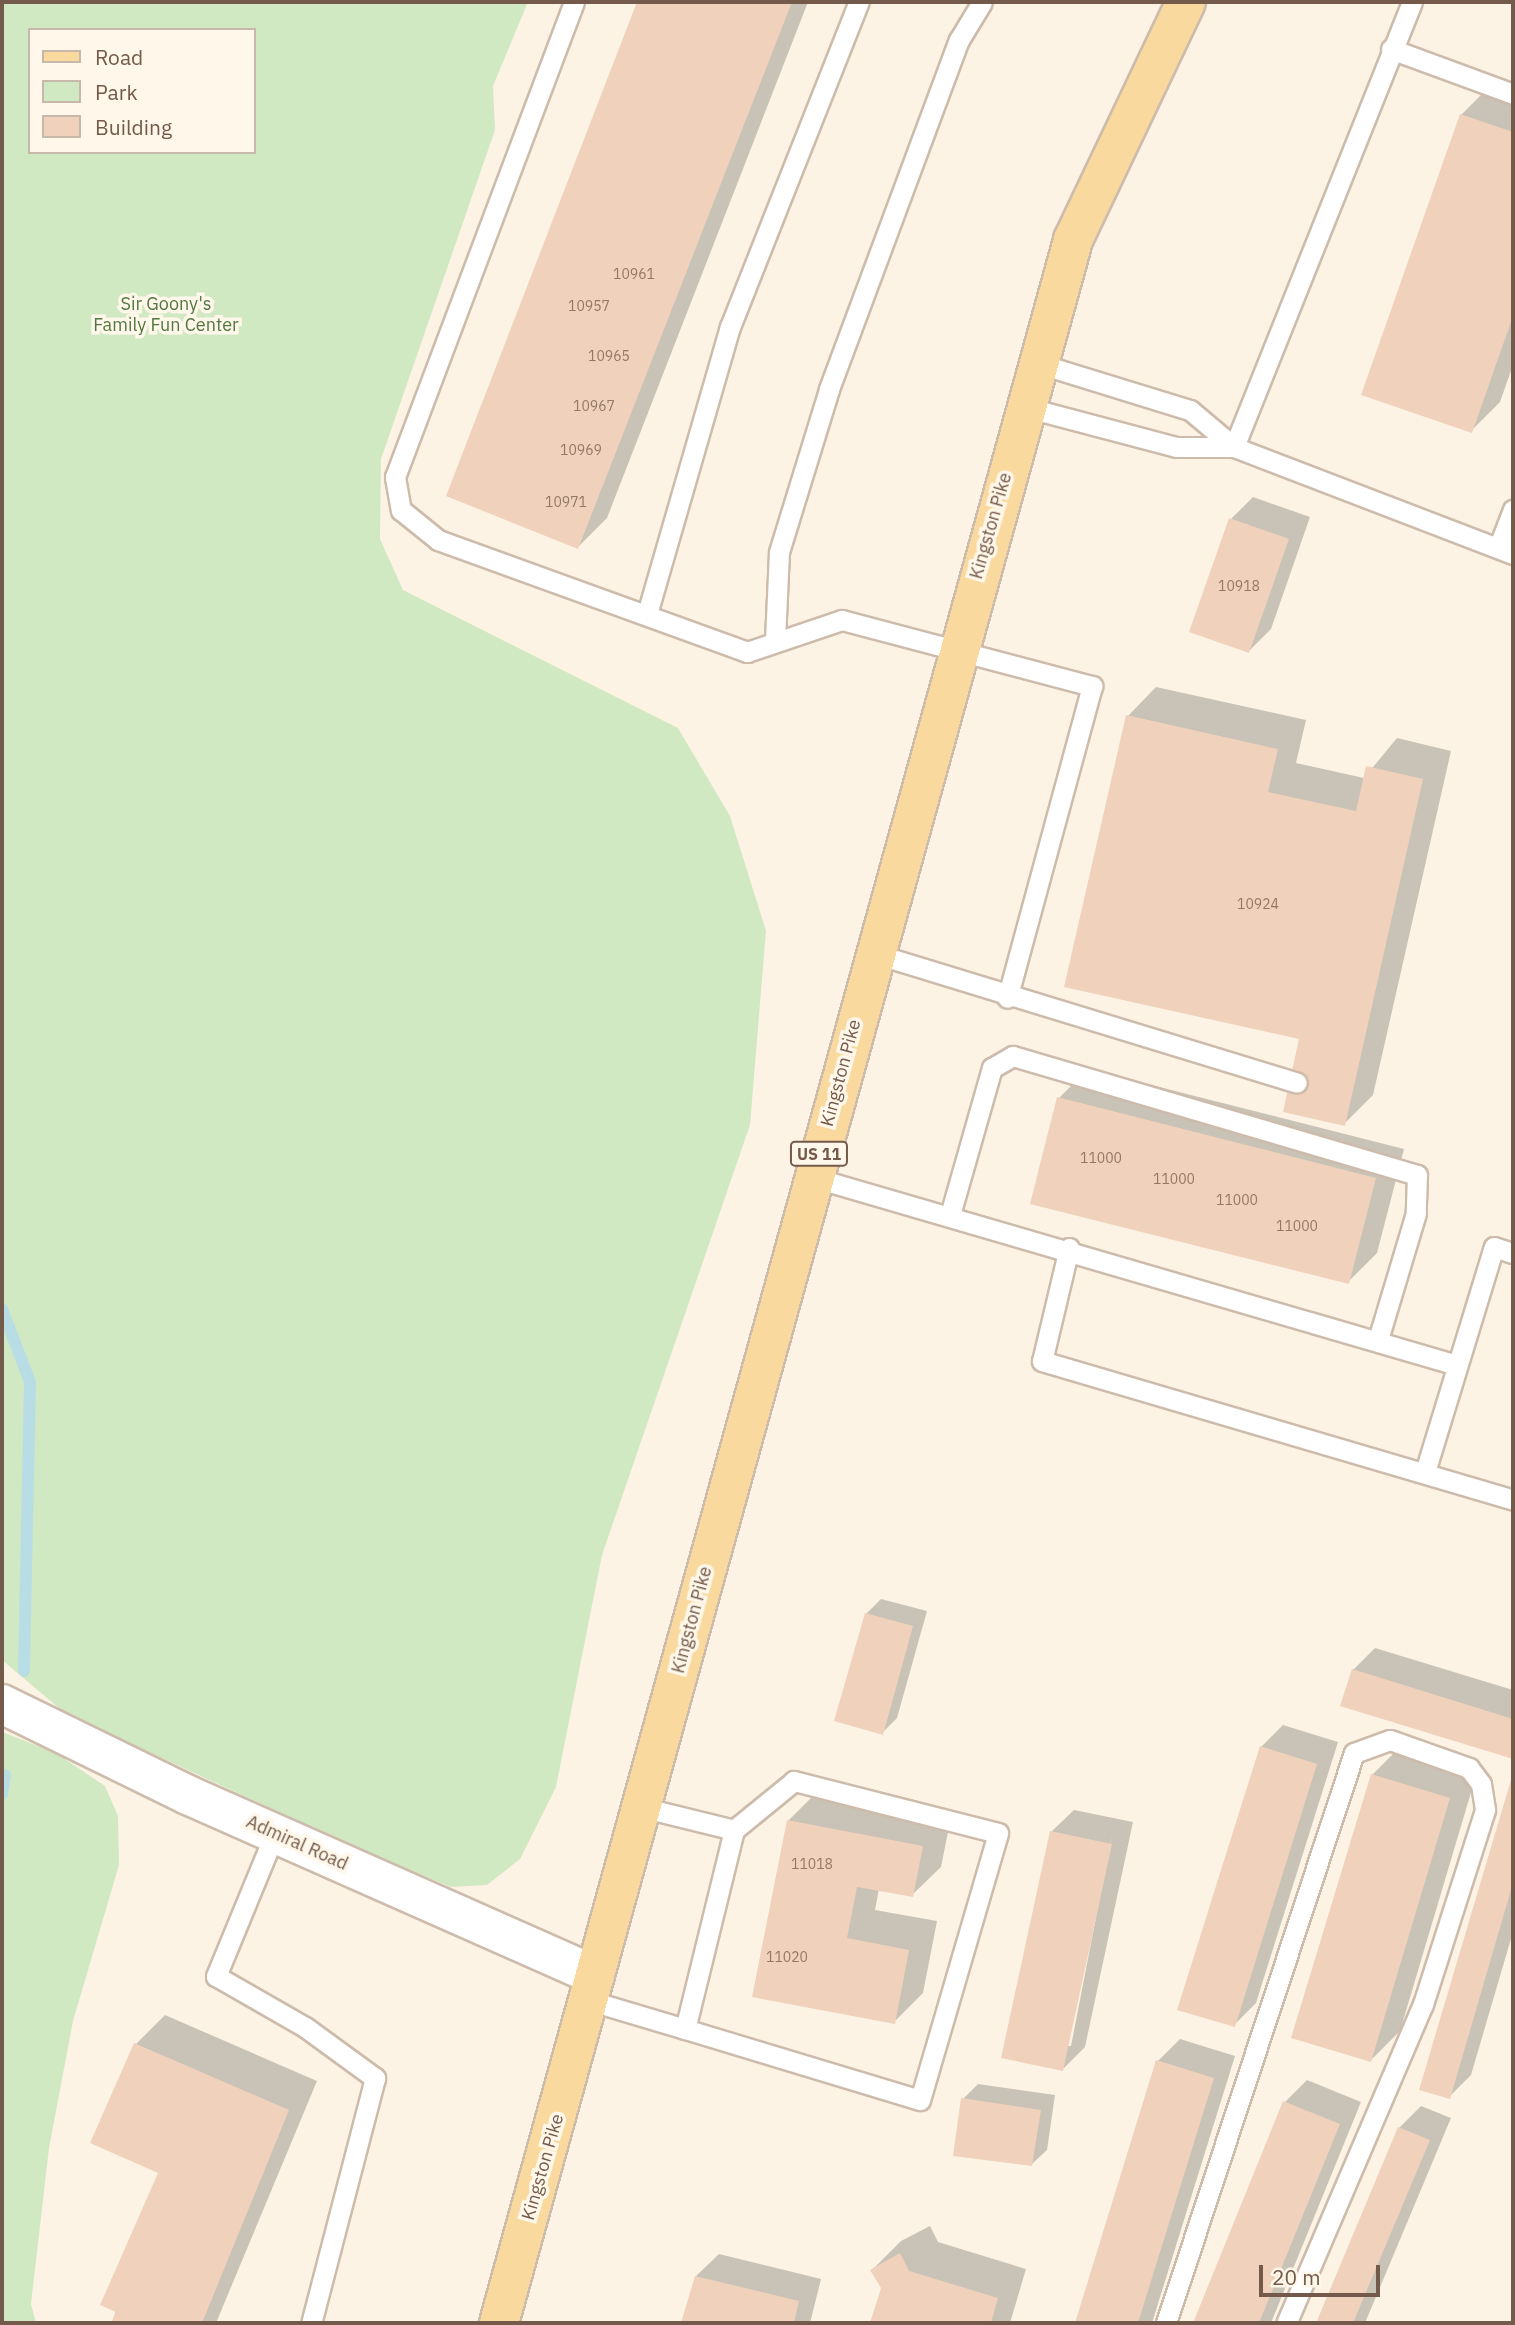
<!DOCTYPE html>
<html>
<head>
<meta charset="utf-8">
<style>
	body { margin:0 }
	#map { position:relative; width:1515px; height:2325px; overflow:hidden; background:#fcf3e4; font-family:"IBM Plex Sans",sans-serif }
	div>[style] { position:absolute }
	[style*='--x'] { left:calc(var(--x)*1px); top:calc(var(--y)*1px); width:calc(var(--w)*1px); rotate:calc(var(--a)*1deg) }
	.green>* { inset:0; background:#d1e9c3 }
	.shadow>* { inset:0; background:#0003 }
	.stream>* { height:12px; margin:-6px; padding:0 6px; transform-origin:6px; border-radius:6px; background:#b9dde4 }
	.building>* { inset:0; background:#f0d2bc }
	.roads { filter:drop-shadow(2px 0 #cdbbab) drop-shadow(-2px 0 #cdbbab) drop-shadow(0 2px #cdbbab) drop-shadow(0 -2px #cdbbab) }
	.service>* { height:19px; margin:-9.5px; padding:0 9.5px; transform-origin:9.5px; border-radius:9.5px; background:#fff }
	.minor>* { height:38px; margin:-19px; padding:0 19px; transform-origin:19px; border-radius:19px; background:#fff }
	.primary>* { height:38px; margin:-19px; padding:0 19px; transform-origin:19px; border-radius:19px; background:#f9d99e }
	span { translate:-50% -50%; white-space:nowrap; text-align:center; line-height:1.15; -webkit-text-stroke:7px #fff7ea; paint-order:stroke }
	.number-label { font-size:14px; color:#927866 }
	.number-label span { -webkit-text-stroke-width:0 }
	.shield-label span { padding:2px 5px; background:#fff7ea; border:2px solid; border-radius:5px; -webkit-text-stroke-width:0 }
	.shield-label { font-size:16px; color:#735a4a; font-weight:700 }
	.park-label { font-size:18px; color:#517842 }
	.street-label { font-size:18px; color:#735a4a }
	.frame { position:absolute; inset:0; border:4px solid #735a4a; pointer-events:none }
	.legend { position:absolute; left:28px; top:28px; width:228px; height:126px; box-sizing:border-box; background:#fff7ea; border:2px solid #c7b8aa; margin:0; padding:9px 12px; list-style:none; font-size:21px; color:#735a4a }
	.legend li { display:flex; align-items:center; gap:14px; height:35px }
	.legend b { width:35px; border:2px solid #c7b8aa }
	.scale { position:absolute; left:1259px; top:2265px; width:121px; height:32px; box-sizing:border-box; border:4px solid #735a4a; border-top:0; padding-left:9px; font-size:21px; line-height:24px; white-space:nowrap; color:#735a4a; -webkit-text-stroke:5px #fff7ea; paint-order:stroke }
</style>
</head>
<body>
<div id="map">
	<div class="green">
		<i style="clip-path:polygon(evenodd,2px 2px,528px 2px,493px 86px,495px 130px,381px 459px,380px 539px,403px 590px,678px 728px,730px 816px,766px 931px,750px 1125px,602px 1555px,556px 1787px,520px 1859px,487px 1885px,451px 1887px,368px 1853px,66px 1714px,2px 1660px,2px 2px,30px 30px,254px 30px,254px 152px,30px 152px,30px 30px)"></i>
		<i style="clip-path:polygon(2px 1732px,56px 1753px,105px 1786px,118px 1816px,119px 1865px,73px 2021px,49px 2148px,31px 2304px,36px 2323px,2px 2323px)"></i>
	</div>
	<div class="shadow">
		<i style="clip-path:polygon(639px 2px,808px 2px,607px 518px,578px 547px,448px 495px)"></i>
		<i style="clip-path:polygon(1490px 86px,1513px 94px,1513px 365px,1500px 402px,1471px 431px,1461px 115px)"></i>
		<i style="clip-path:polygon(1253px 497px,1310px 517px,1271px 629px,1249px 651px,1231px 519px)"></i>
		<i style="clip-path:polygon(1156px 687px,1306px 720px,1296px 763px,1364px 778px,1397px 738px,1451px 751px,1373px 1095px,1344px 1124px,1128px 716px)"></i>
		<i style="clip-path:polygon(1088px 1069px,1404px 1149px,1377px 1253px,1348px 1282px,1059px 1098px)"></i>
		<i style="clip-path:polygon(881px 1599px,927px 1611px,897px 1718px,882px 1733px,866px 1614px)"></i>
		<i style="clip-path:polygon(1375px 1648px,1513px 1690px,1513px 1757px,1342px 1705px,1353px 1670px)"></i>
		<i style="clip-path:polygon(1283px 1725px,1338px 1742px,1256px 2003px,1234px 2025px,1261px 1747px)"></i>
		<i style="clip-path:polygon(1401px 1746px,1478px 1769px,1400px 2031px,1371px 2060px,1372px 1775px)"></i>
		<i style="clip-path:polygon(1513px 1777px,1513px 1932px,1471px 2075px,1449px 2097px,1421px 2089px)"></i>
		<i style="clip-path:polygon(817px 1792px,951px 1817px,941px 1867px,912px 1895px,879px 1889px,875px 1910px,937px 1921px,923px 1993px,894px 2022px,754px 1996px,788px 1821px)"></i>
		<i style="clip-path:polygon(evenodd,1074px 1810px,1133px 1822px,1085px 2047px,1063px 2069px,1051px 1832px,1074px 1810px,1112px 1835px,1071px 2046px,1067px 2046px,1112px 1835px)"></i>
		<i style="clip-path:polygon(165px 2015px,317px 2081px,216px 2323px,112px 2323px,160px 2172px,136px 2044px)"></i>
		<i style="clip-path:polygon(1180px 2039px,1235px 2056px,1152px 2323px,1077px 2323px,1158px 2061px)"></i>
		<i style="clip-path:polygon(1307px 2080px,1361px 2102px,1271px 2323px,1195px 2323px,1285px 2102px)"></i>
		<i style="clip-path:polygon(978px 2084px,1055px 2095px,1047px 2150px,1032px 2164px,963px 2099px)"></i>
		<i style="clip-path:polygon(1421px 2106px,1451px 2118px,1365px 2323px,1318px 2323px,1399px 2128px)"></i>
		<i style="clip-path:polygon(930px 2226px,938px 2242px,1026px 2269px,1010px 2323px,872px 2323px,883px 2288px,872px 2270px,901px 2241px)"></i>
		<i style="clip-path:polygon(719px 2254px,821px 2279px,810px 2323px,682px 2323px,696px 2276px)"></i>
	</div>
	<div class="stream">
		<i style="--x:2;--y:1309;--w:78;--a:69"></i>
		<i style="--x:30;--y:1382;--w:289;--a:91.2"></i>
		<i style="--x:2;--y:1794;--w:19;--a:-81"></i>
	</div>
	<div class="building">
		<i style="clip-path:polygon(637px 2px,792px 2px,578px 549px,446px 496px)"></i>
		<i style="clip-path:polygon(1460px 114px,1513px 132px,1513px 316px,1472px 433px,1361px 395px)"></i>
		<i style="clip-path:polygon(1229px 518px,1289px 539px,1249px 653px,1189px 632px)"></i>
		<i style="clip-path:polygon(1126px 715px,1278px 749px,1268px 792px,1356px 811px,1366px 766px,1423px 779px,1345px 1126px,1283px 1112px,1299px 1039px,1064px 987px)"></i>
		<i style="clip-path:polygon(1057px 1097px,1376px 1178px,1349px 1284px,1030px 1204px)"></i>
		<i style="clip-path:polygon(865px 1613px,913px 1626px,883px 1735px,834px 1721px)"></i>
		<i style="clip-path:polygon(1352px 1669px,1513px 1719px,1513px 1759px,1340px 1706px)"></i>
		<i style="clip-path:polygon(1260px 1746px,1317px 1764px,1235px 2027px,1177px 2010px)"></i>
		<i style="clip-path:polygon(1513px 1773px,1513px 1883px,1450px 2099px,1419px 2090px)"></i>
		<i style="clip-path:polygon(1371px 1774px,1450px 1798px,1371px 2062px,1291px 2038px)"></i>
		<i style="clip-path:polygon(787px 1820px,923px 1846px,913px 1897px,857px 1887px,847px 1938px,909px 1950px,895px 2024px,752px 1997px)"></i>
		<i style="clip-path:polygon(1050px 1831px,1112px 1844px,1063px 2071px,1001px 2058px)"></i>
		<i style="clip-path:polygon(134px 2043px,289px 2110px,202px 2323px,111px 2323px,116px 2312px,100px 2305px,158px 2173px,90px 2143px)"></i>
		<i style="clip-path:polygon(1156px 2060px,1214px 2078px,1138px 2323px,1075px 2323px)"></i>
		<i style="clip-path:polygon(961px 2098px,1041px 2110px,1032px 2166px,953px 2156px)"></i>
		<i style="clip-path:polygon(1283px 2101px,1340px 2124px,1259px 2323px,1193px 2323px)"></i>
		<i style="clip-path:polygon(1398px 2127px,1430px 2140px,1353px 2323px,1316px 2323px)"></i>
		<i style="clip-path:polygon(900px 2253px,909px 2271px,998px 2298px,991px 2323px,870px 2323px,881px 2288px,870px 2270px)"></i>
		<i style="clip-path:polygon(695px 2276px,799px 2301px,794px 2323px,681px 2323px)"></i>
	</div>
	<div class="roads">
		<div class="service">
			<i style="--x:574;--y:2;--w:508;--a:110.65"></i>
			<i style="--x:395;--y:477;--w:34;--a:80"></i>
			<i style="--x:401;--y:510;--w:48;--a:39"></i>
			<i style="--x:438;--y:540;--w:329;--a:19.9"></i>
			<i style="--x:747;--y:652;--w:100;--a:-18.6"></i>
			<i style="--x:842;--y:620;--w:259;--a:14.8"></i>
			<i style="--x:1092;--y:686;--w:323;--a:105.2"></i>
			<i style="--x:1391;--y:49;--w:130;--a:20.2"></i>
			<i style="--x:1037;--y:363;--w:160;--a:17.1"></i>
			<i style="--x:1190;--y:410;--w:57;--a:40.1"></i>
			<i style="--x:1234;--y:447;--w:299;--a:21"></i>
			<i style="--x:1025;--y:407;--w:156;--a:14.8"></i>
			<i style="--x:1176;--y:447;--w:58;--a:0"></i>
			<i style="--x:1234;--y:447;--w:479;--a:-68.2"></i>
			<i style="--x:1499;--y:546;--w:39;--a:-69"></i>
			<i style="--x:647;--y:614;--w:299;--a:-73.9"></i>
			<i style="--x:730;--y:327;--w:350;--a:-68.4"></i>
			<i style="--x:775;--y:640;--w:88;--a:-87.4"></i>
			<i style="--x:779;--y:552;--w:170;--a:-72.9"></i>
			<i style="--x:829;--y:389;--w:372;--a:-69.6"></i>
			<i style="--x:959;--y:40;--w:44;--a:-58.8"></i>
			<i style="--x:873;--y:953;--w:443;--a:17"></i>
			<i style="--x:812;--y:1177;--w:672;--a:16.25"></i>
			<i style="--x:950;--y:1215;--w:153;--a:-74.1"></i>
			<i style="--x:992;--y:1068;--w:24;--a:-30"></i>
			<i style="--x:1013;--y:1056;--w:421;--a:16.4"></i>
			<i style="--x:1417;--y:1175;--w:38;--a:92"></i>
			<i style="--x:1416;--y:1213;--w:133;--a:106.7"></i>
			<i style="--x:1069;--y:1248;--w:116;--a:103.4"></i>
			<i style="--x:1042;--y:1361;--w:491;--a:16.4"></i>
			<i style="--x:1425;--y:1472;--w:235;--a:-73"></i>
			<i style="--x:1494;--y:1247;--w:20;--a:18"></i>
			<i style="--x:641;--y:1807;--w:96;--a:13.9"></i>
			<i style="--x:275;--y:1833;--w:155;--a:112.4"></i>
			<i style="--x:216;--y:1976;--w:103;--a:29.8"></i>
			<i style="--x:305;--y:2027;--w:87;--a:36.1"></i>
			<i style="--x:375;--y:2078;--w:253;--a:104.6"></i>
			<i style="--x:588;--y:2000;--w:101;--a:16.6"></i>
			<i style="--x:685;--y:2029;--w:245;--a:16.8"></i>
			<i style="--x:920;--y:2100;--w:278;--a:-73.7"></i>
			<i style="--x:998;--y:1833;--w:211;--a:-165.7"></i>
			<i style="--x:794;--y:1781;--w:77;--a:140.8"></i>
			<i style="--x:734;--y:1830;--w:205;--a:103.8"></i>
			<i style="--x:1166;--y:2323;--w:600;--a:-71.75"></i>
			<i style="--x:1354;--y:1753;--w:38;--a:-20"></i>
			<i style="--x:1390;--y:1740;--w:84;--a:19.5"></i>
			<i style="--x:1469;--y:1768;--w:20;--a:53"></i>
			<i style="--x:1481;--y:1784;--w:26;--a:81"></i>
			<i style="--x:1485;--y:1810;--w:204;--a:107.7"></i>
			<i style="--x:1423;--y:2004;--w:347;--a:113.2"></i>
		</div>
		<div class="minor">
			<i style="--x:2;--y:1704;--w:207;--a:26.1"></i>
			<i style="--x:188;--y:1795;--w:445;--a:23.9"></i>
		</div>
		<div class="primary">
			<i style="--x:499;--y:2323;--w:2161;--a:-74.59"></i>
			<i style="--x:1073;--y:240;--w:263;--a:-64.6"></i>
		</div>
	</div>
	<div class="number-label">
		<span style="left:634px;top:274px">10961</span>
		<span style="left:589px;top:306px">10957</span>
		<span style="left:609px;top:356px">10965</span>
		<span style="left:594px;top:406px">10967</span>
		<span style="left:581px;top:450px">10969</span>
		<span style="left:566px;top:502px">10971</span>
		<span style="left:1239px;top:586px">10918</span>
		<span style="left:1258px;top:904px">10924</span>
		<span style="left:1101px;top:1158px">11000</span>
		<span style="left:1174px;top:1179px">11000</span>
		<span style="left:1237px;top:1200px">11000</span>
		<span style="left:1297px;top:1226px">11000</span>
		<span style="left:812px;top:1864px">11018</span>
		<span style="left:787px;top:1957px">11020</span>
	</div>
	<div class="shield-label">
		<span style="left:819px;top:1154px">US 11</span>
	</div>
	<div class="park-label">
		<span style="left:166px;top:315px">Sir Goony's<br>Family Fun Center</span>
	</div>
	<div class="street-label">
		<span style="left:991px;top:526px;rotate:-74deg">Kingston Pike</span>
		<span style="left:841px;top:1073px;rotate:-75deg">Kingston Pike</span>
		<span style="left:692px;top:1620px;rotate:-75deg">Kingston Pike</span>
		<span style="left:297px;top:1843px;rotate:24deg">Admiral Road</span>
		<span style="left:543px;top:2167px;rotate:-74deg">Kingston Pike</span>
	</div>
	<div class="frame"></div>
	<ul class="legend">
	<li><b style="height:9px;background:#f9d99e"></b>Road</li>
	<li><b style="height:19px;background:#d1e9c3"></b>Park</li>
	<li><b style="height:19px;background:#f0d2bc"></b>Building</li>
	</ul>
	<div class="scale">20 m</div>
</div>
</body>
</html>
